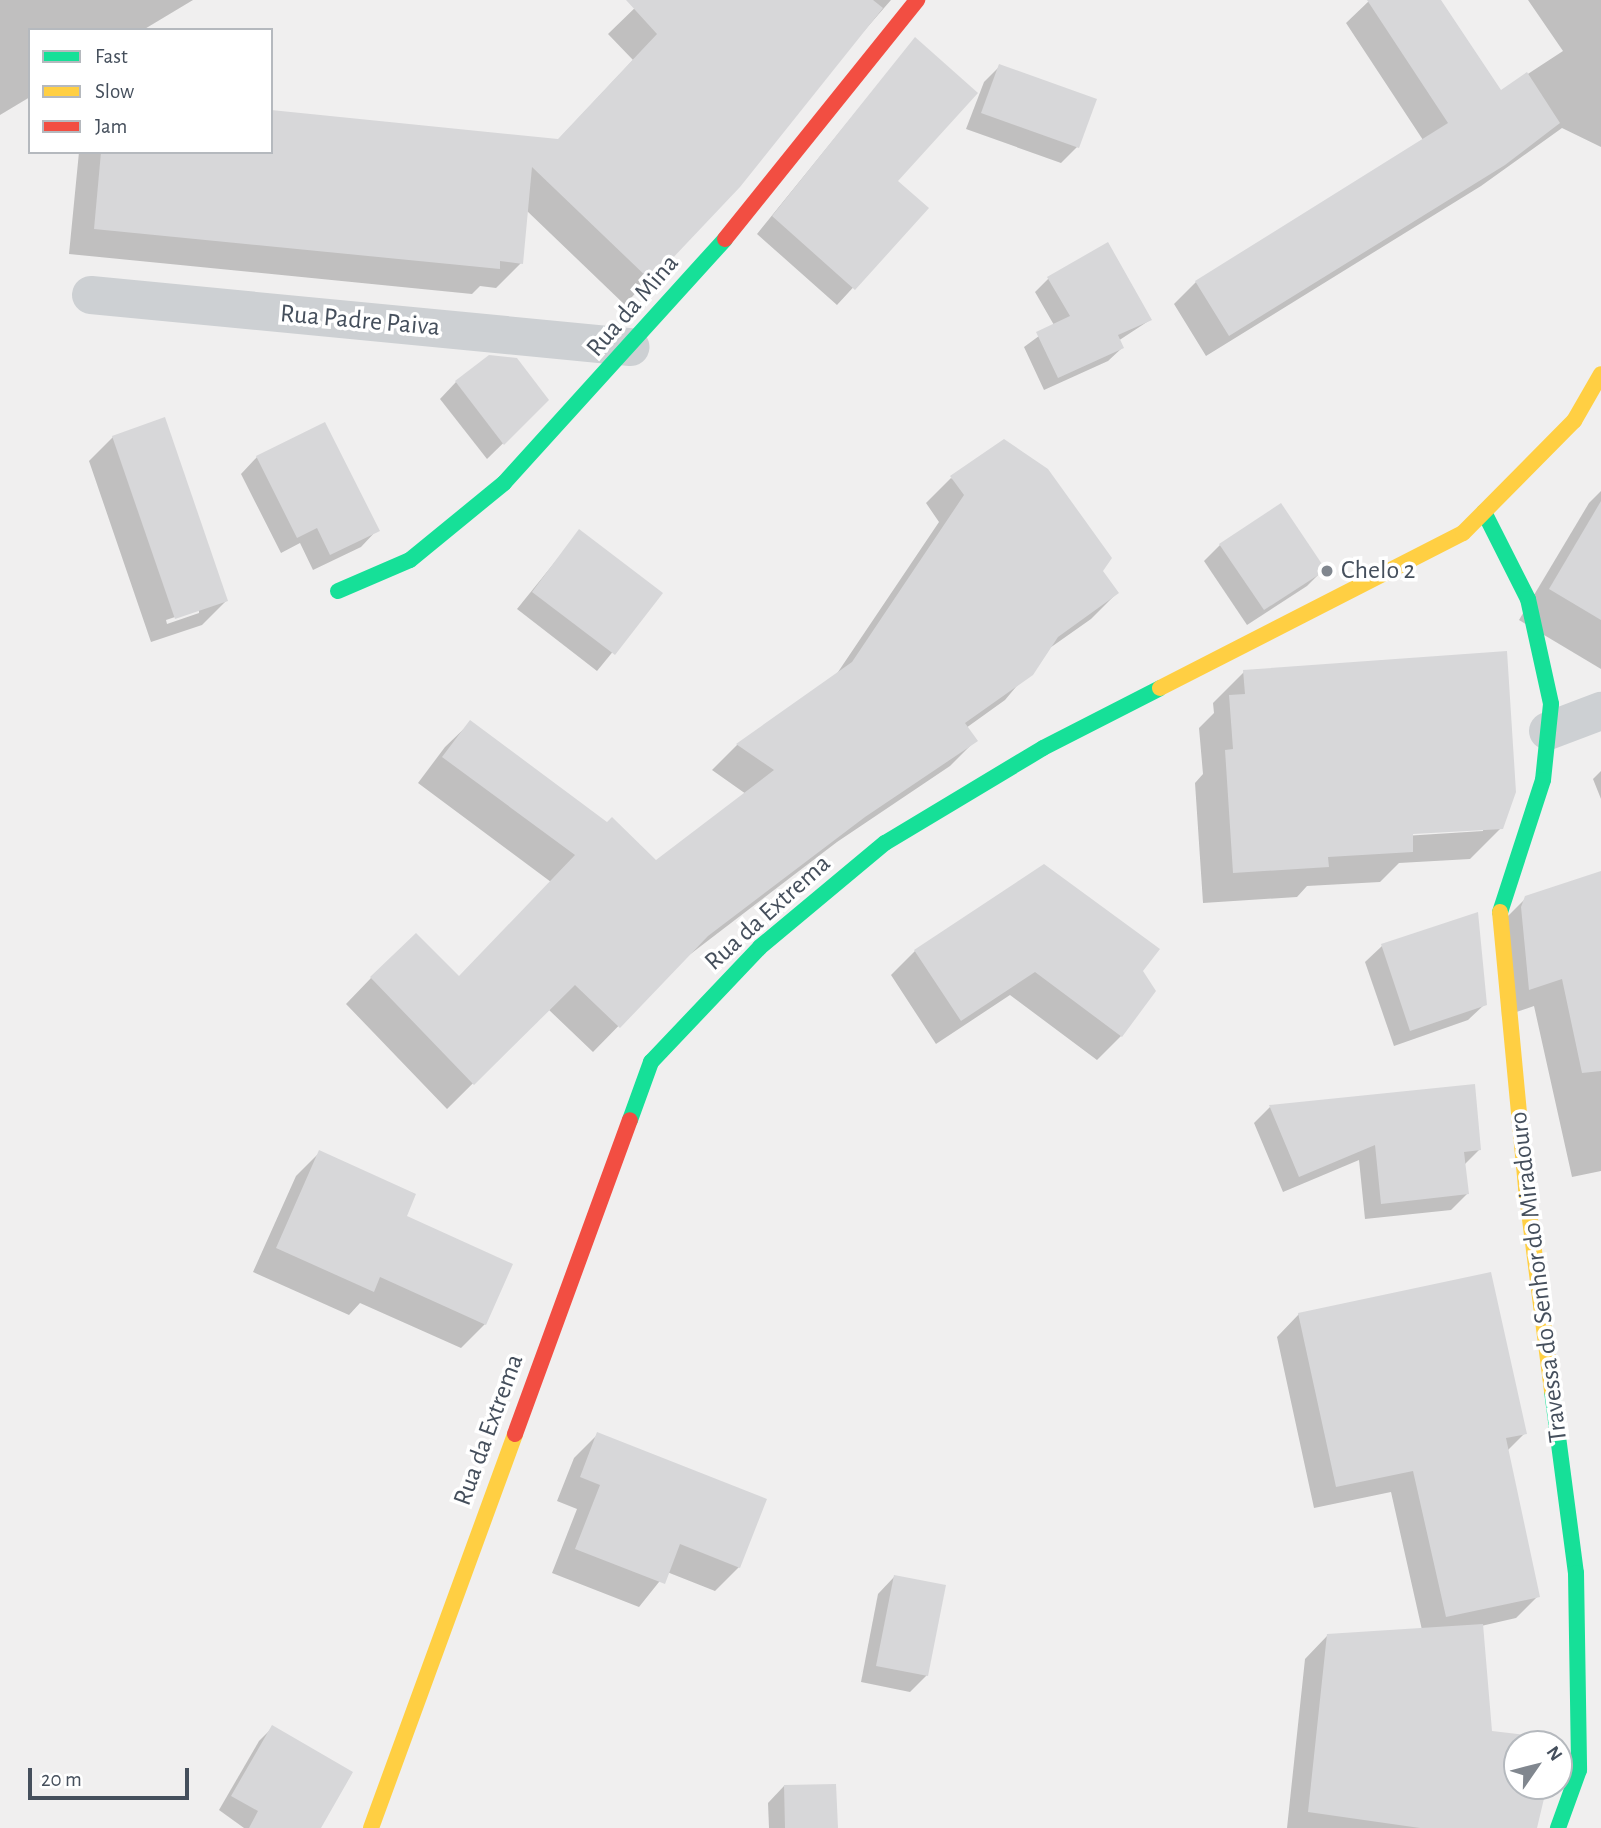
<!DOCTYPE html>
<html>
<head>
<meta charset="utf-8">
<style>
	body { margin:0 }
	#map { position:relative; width:1601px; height:1828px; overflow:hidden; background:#f0efef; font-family:"Alegreya Sans",sans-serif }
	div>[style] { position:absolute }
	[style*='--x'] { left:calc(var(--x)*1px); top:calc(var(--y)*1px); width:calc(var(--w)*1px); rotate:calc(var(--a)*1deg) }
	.shadow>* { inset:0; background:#0003 }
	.building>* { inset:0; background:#d7d7d9 }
	.street>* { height:38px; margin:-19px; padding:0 19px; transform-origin:19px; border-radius:19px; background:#cdd0d3 }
	.fast>* { height:16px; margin:-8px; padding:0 8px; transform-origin:8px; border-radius:8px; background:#16e098 }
	.slow>* { height:16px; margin:-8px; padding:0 8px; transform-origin:8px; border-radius:8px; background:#ffcf43 }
	.jam>* { height:16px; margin:-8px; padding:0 8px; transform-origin:8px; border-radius:8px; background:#f24e42 }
	.dots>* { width:19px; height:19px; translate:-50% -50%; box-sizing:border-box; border:4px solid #fff; border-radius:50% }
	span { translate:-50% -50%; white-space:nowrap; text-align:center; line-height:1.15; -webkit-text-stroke:7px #fff; paint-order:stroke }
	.street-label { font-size:26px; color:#454f5c }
	.poi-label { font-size:26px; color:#454f5c }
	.left { translate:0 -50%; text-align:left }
	.legend { position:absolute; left:28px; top:28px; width:245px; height:126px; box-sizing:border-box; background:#fff; border:2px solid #b5b9be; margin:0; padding:9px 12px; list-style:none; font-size:21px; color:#454f5c }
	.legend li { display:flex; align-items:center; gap:14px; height:35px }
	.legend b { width:35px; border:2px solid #b5b9be }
	.north { position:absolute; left:1503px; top:1730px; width:70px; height:70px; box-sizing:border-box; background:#fff; border:2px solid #b5b9be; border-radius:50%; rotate:55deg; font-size:19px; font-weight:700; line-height:28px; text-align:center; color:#454f5c }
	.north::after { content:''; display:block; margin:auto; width:24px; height:32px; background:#81878f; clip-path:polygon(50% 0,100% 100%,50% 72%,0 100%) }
	.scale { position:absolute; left:28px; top:1768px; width:161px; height:32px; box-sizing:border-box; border:4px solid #454f5c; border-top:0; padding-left:9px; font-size:21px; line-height:24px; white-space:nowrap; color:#454f5c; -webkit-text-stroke:5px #fff; paint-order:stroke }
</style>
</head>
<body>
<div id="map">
	<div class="shadow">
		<i style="clip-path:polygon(0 0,193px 0,143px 30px,30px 30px,30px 97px,0 115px)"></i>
		<i style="clip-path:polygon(643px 0,891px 0,625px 305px,526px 210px,521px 263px,496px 288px,480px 286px,472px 294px,69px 254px,79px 152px,271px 152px,557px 141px,633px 60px,608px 34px)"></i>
		<i style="clip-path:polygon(1439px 0,1500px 92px,1563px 51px,1528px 0,1601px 0,1601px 147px,1562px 128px,1481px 186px,1206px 356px,1174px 304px,1196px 282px,1423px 140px,1346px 23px,1370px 0)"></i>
		<i style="clip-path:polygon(915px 39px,895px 181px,926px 208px,837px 305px,757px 234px)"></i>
		<i style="clip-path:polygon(1000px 66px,1077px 147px,1061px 163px,966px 129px,984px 82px)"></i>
		<i style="clip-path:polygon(1049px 278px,1150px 320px,1118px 341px,1122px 348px,1108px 361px,1044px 390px,1024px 347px,1054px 325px,1035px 292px)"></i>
		<i style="clip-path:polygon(456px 382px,547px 400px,487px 459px,440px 399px)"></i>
		<i style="clip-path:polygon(evenodd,113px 437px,226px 601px,202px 625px,151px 642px,89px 461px,113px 437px,199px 609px,199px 613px,167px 624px,166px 620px,199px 609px)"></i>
		<i style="clip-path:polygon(257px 457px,377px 530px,361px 547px,313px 570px,300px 543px,281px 553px,241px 474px)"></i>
		<i style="clip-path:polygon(951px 478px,1101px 571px,1117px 593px,1091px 619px,1047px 650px,1005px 700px,966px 728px,975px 741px,950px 766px,837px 842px,684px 959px,593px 1052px,548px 1009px,447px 1109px,346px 1004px,371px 978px,458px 978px,551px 882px,418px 783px,445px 747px,471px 722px,656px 862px,746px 794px,712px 770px,737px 745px,836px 675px,939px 522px,926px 503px)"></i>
		<i style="clip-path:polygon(1601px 491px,1601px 669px,1519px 620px,1589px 503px)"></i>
		<i style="clip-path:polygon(580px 531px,661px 593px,597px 671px,517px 609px)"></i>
		<i style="clip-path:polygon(1220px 545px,1323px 570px,1307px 586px,1247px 625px,1204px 561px)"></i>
		<i style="clip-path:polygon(evenodd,1244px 672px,1501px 828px,1470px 859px,1399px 863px,1380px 882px,1307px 886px,1297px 897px,1203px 903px,1195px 783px,1203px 774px,1199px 728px,1214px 713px,1213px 703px,1244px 672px,1483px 828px,1483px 831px,1404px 836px,1404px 833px,1483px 828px)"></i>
		<i style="clip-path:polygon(1601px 771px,1601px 799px,1593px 779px)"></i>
		<i style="clip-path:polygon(1601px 873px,1601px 1171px,1572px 1177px,1534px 1006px,1502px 1017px,1498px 926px,1526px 898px)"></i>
		<i style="clip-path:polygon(1382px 946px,1485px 1004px,1468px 1020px,1394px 1046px,1365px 962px)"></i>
		<i style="clip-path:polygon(915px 951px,1141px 971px,1121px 1036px,1097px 1060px,1010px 995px,936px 1044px,891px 975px)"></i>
		<i style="clip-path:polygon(1473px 1086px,1480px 1149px,1464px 1165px,1467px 1194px,1451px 1210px,1365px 1219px,1359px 1160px,1283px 1192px,1254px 1123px,1270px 1107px)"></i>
		<i style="clip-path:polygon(320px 1152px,405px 1217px,485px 1324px,461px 1348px,360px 1303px,349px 1315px,253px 1272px,296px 1176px)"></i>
		<i style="clip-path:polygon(1299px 1314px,1525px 1433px,1507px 1451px,1538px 1596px,1516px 1618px,1481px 1626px,1490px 1733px,1550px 1740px,1550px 1744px,1517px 1744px,1517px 1786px,1536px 1828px,1287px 1828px,1305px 1659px,1327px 1636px,1422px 1630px,1391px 1492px,1314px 1508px,1277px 1337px)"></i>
		<i style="clip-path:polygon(598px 1434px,739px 1567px,715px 1591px,667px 1572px,639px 1607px,552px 1573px,577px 1509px,557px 1501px,574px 1458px)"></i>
		<i style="clip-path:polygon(894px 1577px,927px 1675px,910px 1692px,861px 1682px,878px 1594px)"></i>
		<i style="clip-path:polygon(273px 1727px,320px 1828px,244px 1828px,219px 1810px,259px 1741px)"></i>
		<i style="clip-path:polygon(784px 1786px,836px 1828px,769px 1828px,768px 1803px)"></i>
	</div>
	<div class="building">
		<i style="clip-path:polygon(626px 0,873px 0,883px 8px,740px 187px,651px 281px,532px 167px,523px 264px,500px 261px,500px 269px,94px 229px,101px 152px,271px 152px,271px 110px,558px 139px,657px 34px)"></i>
		<i style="clip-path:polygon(1367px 0,1441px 0,1501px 90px,1527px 72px,1560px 123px,1505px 165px,1229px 336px,1195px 281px,1448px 123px)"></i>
		<i style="clip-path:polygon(915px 37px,978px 93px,898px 181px,929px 208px,855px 290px,772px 216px)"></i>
		<i style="clip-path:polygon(999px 64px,1097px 99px,1079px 148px,981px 113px)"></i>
		<i style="clip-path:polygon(1108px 242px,1152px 320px,1118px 335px,1124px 348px,1058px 378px,1036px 332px,1070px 316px,1047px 277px)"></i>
		<i style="clip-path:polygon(489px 355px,517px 358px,549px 400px,504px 445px,455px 381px)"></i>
		<i style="clip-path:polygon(165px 417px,228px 601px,175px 619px,112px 436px)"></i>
		<i style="clip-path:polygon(325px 422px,380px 531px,330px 555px,317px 528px,297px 538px,256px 456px)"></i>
		<i style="clip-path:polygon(1004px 439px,1048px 469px,1112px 558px,1103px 571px,1119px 593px,1058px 637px,1033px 675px,965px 723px,978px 741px,865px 817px,708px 936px,620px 1028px,575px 985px,474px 1085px,370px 977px,416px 933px,459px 976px,575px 855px,442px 757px,470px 720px,607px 822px,612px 817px,656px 860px,774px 770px,736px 744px,852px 662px,964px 495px,950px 476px)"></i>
		<i style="clip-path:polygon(1601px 501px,1601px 620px,1549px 589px)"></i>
		<i style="clip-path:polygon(1281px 503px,1326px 570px,1264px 610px,1219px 544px)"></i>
		<i style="clip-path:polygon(579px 529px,663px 593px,615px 655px,532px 592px)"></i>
		<i style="clip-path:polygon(1507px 651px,1516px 792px,1503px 829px,1413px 834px,1413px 852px,1328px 857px,1329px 867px,1233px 873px,1225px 750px,1233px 749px,1229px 695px,1245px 694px,1243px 670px)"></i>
		<i style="clip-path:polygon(1044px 864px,1160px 949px,1143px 971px,1156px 991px,1122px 1037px,1035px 972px,961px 1021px,914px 950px)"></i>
		<i style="clip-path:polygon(1601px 871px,1601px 1071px,1582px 1073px,1562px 979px,1529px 990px,1521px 907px,1525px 896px)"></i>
		<i style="clip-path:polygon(1478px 912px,1487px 1005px,1410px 1031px,1381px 944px)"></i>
		<i style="clip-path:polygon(1475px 1084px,1481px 1150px,1464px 1152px,1469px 1194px,1381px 1204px,1375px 1145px,1299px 1177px,1269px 1105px)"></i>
		<i style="clip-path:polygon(319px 1150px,416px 1194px,407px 1216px,513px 1264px,486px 1325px,380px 1277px,374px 1292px,276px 1248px)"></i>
		<i style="clip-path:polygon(1491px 1272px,1527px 1434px,1506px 1438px,1540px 1597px,1446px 1617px,1413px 1471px,1336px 1487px,1298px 1313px)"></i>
		<i style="clip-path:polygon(597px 1432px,767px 1499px,740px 1568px,680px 1544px,665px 1584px,575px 1549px,600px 1485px,580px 1477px)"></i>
		<i style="clip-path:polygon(894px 1575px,946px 1585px,928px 1676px,876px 1666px)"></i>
		<i style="clip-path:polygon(1483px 1624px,1492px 1731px,1552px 1738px,1551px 1744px,1517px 1744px,1517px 1786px,1547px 1786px,1537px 1828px,1420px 1828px,1308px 1812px,1327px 1634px)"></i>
		<i style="clip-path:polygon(272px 1725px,353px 1772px,321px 1828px,249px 1828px,258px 1811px,231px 1796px)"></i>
		<i style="clip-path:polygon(836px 1784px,838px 1828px,785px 1828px,784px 1785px)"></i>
	</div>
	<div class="street">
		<i style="--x:91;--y:295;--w:542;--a:5.51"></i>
		<i style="--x:1548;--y:731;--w:57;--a:-20.7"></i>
	</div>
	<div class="fast">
		<i style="--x:1484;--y:512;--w:97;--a:63.2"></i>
		<i style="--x:1528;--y:599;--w:107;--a:77.6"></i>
		<i style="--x:1551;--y:704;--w:76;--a:96"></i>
		<i style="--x:1543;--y:780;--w:139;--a:108"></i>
		<i style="--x:338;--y:591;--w:78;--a:-23.3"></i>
		<i style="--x:410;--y:560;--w:122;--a:-39.3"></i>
		<i style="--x:504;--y:483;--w:329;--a:-47.8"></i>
		<i style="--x:630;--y:1120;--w:62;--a:-70.1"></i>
		<i style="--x:651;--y:1062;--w:158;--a:-46.5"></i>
		<i style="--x:760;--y:947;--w:163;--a:-39.8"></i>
		<i style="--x:885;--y:843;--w:184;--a:-31"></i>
		<i style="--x:1043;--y:748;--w:131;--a:-27.1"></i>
		<i style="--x:1552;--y:1391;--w:184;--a:82.5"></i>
		<i style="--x:1576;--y:1573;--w:197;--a:89.1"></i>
		<i style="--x:1579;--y:1770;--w:62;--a:109.9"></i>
	</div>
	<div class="slow">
		<i style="--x:1160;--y:688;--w:340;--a:-27.1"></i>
		<i style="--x:1463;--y:533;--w:158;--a:-45.3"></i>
		<i style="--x:1574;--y:421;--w:54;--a:-60.1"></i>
		<i style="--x:1500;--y:912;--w:277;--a:84.6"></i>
		<i style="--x:1526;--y:1188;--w:205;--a:82.7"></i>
		<i style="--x:371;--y:1828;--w:419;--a:-69.9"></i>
	</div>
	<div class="jam">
		<i style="--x:725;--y:239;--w:307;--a:-51.2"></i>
		<i style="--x:515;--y:1434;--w:334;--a:-69.9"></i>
	</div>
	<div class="dots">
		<i style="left:1327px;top:571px;background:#81878f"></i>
	</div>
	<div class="street-label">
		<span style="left:633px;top:306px;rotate:-49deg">Rua da Mina</span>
		<span style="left:360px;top:321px;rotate:5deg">Rua Padre Paiva</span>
		<span style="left:768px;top:913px;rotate:-42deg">Rua da Extrema</span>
		<span style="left:1539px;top:1277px;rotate:-97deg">Travessa do Senhor do Miradouro</span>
		<span style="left:489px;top:1430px;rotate:-70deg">Rua da Extrema</span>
	</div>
	<div class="poi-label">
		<span class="left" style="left:1341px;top:571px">Chelo 2</span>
	</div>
	<ul class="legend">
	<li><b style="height:9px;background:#16e098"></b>Fast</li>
	<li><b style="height:9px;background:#ffcf43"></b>Slow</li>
	<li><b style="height:9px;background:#f24e42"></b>Jam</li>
	</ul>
	<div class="north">N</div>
	<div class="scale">20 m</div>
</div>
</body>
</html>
